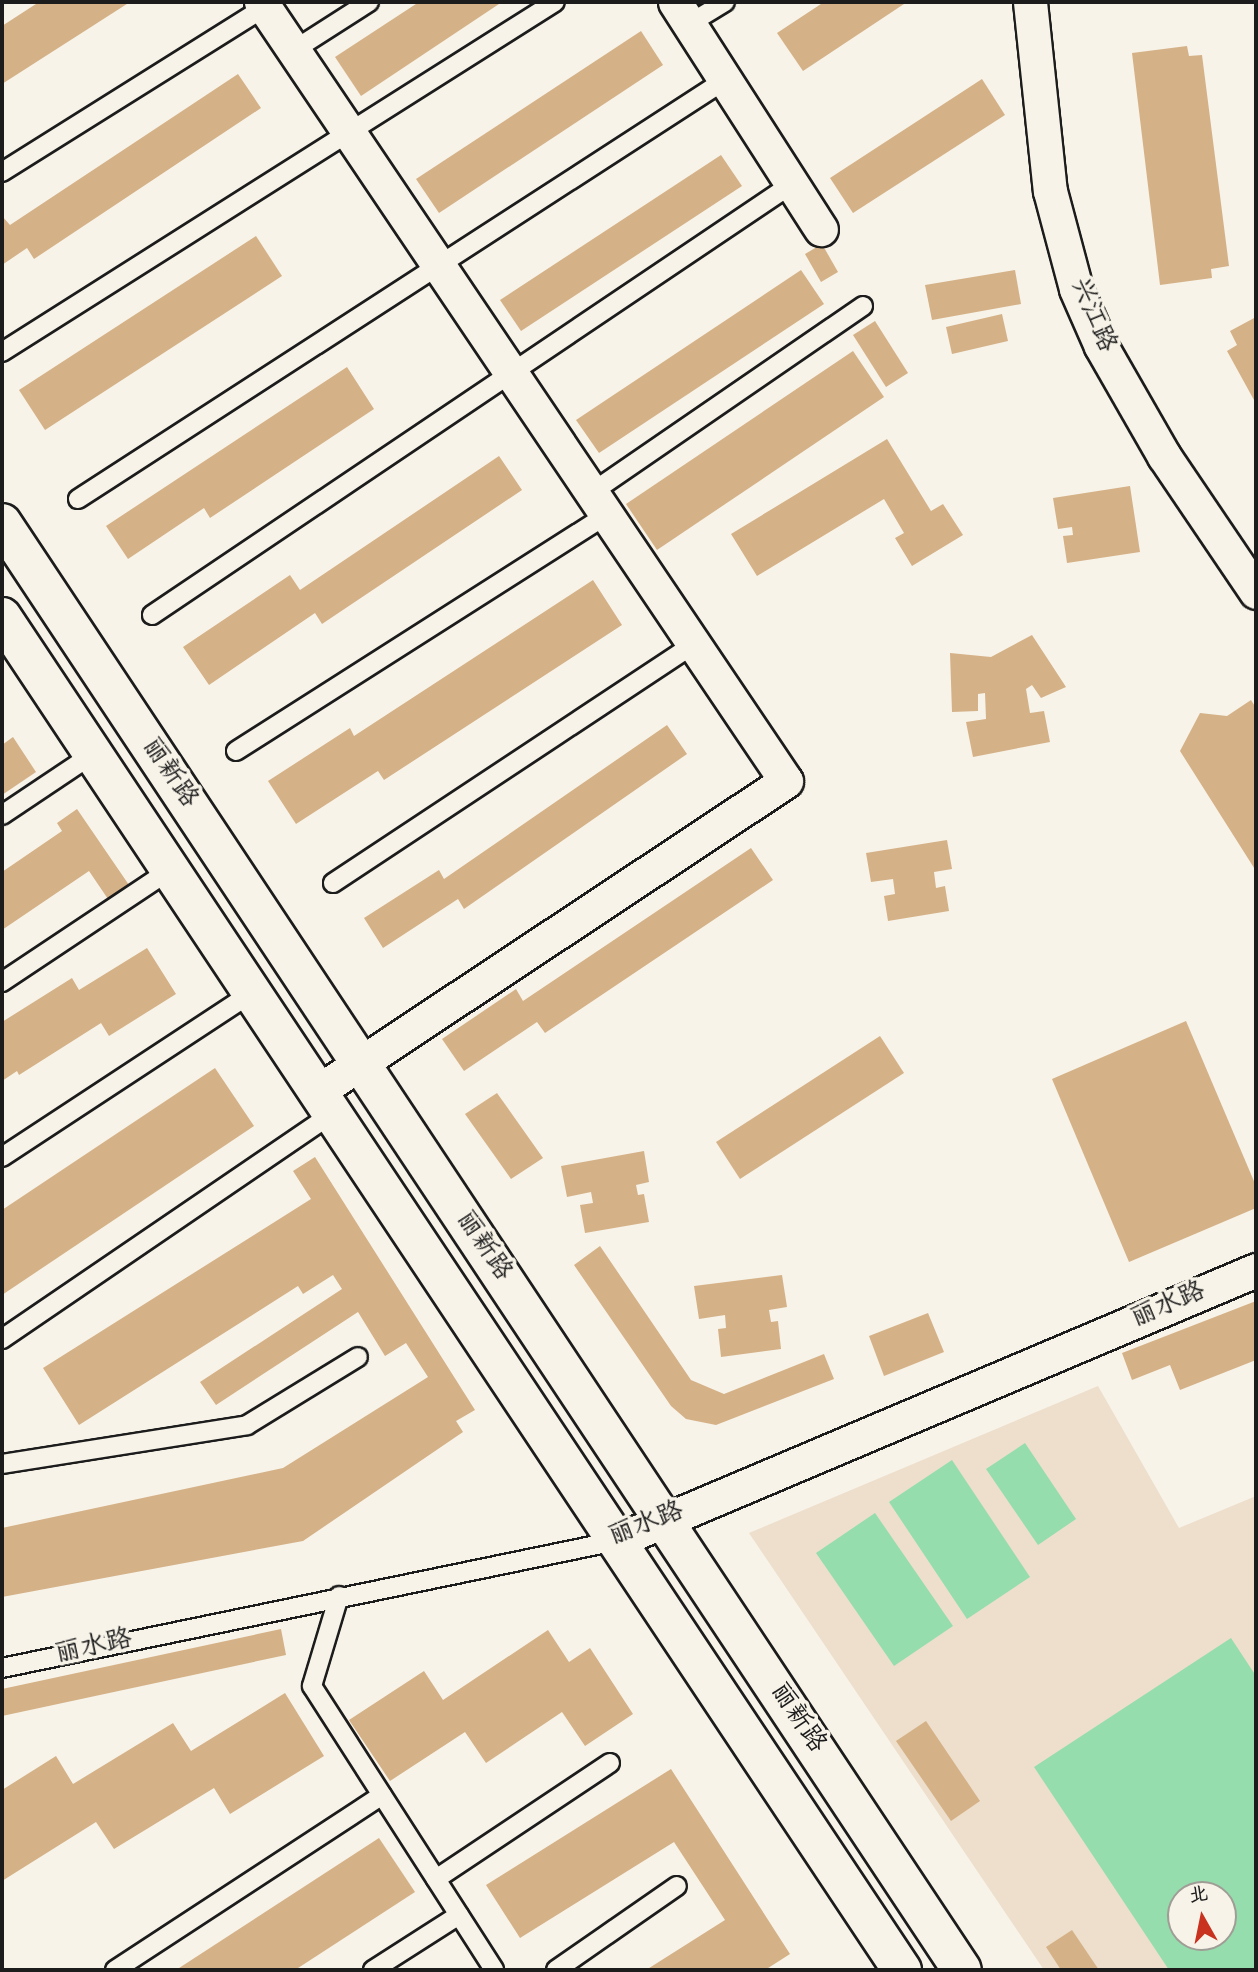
<!DOCTYPE html>
<html>
<head>
<meta charset="utf-8">
<style>
	body { margin:0 }
	#map { position:relative; width:1258px; height:1972px; overflow:hidden; background:#f7f3e8; font-family:"Gochi Hand","LXGW WenKai TC",sans-serif }
	div>[style] { position:absolute }
	[style*='--x'] { left:calc(var(--x)*1px); top:calc(var(--y)*1px); width:calc(var(--w)*1px); rotate:calc(var(--a)*1deg) }
	.built>* { inset:0; background:#eddfcb }
	.green>* { inset:0; background:#95ddac }
	.building>* { inset:0; background:#d5b187 }
	.roads { filter:drop-shadow(2px 0 #1c1c1c) drop-shadow(-2px 0 #1c1c1c) drop-shadow(0 2px #1c1c1c) drop-shadow(0 -2px #1c1c1c) }
	.service>* { height:18px; margin:-9px; padding:0 9px; transform-origin:9px; border-radius:9px; background:#f7f3e8 }
	.minor>* { height:33px; margin:-16.5px; padding:0 16.5px; transform-origin:16.5px; border-radius:16.5px; background:#f7f3e8 }
	.secondary>* { height:38px; margin:-19px; padding:0 19px; transform-origin:19px; border-radius:19px; background:#f7f3e8 }
	span { translate:-50% -50%; white-space:nowrap; text-align:center; line-height:1.15; -webkit-text-stroke:7px #f7f3e8; paint-order:stroke }
	.street-label { font-size:26px; color:#1c1c1c }
	.frame { position:absolute; inset:0; border:4px solid #1c1c1c; pointer-events:none }
	.north { position:absolute; left:1167px; top:1881px; width:70px; height:70px; box-sizing:border-box; background:#f7f3e8; border:2px solid #9f9d96; border-radius:50%; rotate:351deg; font-size:19px; font-weight:700; line-height:28px; text-align:center; color:#1c1c1c }
	.north::after { content:''; display:block; margin:auto; width:24px; height:32px; background:#c8321e; clip-path:polygon(50% 0,100% 100%,50% 72%,0 100%) }
</style>
</head>
<body>
<div id="map">
	<div class="built">
		<i style="clip-path:polygon(evenodd,1098px 1386px,1179px 1528px,1256px 1496px,1256px 1970px,1044px 1970px,749px 1533px,1098px 1386px,1181px 1895px,1223px 1895px,1223px 1937px,1181px 1937px,1181px 1895px)"></i>
	</div>
	<div class="green">
		<i style="clip-path:polygon(1025px 1443px,1076px 1519px,1038px 1545px,986px 1469px)"></i>
		<i style="clip-path:polygon(952px 1460px,1030px 1577px,967px 1619px,889px 1502px)"></i>
		<i style="clip-path:polygon(875px 1513px,953px 1626px,894px 1666px,816px 1553px)"></i>
		<i style="clip-path:polygon(evenodd,1231px 1638px,1256px 1676px,1256px 1970px,1169px 1970px,1034px 1767px,1231px 1638px,1181px 1895px,1223px 1895px,1223px 1937px,1181px 1937px,1181px 1895px)"></i>
	</div>
	<div class="building">
		<i style="clip-path:polygon(39px 2px,130px 2px,2px 84px,2px 26px)"></i>
		<i style="clip-path:polygon(419px 2px,502px 2px,361px 96px,335px 57px)"></i>
		<i style="clip-path:polygon(824px 2px,907px 2px,803px 71px,777px 33px)"></i>
		<i style="clip-path:polygon(641px 31px,663px 65px,439px 213px,416px 179px)"></i>
		<i style="clip-path:polygon(1187px 46px,1189px 56px,1202px 55px,1229px 266px,1211px 269px,1212px 278px,1160px 285px,1132px 53px)"></i>
		<i style="clip-path:polygon(238px 74px,261px 108px,34px 259px,27px 248px,2px 265px,2px 216px,10px 225px)"></i>
		<i style="clip-path:polygon(982px 79px,1005px 115px,853px 213px,830px 178px)"></i>
		<i style="clip-path:polygon(721px 155px,742px 186px,521px 331px,500px 300px)"></i>
		<i style="clip-path:polygon(256px 236px,282px 276px,45px 430px,19px 390px)"></i>
		<i style="clip-path:polygon(822px 244px,838px 272px,821px 282px,805px 254px)"></i>
		<i style="clip-path:polygon(801px 270px,824px 304px,599px 453px,576px 420px)"></i>
		<i style="clip-path:polygon(1015px 270px,1021px 304px,932px 320px,925px 285px)"></i>
		<i style="clip-path:polygon(1002px 314px,1008px 341px,952px 354px,946px 327px)"></i>
		<i style="clip-path:polygon(1256px 317px,1256px 399px,1254px 400px,1227px 351px,1237px 345px,1230px 331px)"></i>
		<i style="clip-path:polygon(875px 321px,908px 373px,886px 387px,853px 335px)"></i>
		<i style="clip-path:polygon(853px 351px,884px 397px,657px 550px,626px 504px)"></i>
		<i style="clip-path:polygon(347px 367px,374px 409px,210px 518px,204px 508px,128px 559px,106px 526px)"></i>
		<i style="clip-path:polygon(887px 439px,931px 511px,943px 504px,963px 535px,912px 566px,895px 538px,904px 533px,884px 499px,757px 576px,731px 534px)"></i>
		<i style="clip-path:polygon(499px 456px,522px 490px,322px 624px,315px 613px,209px 685px,183px 647px,290px 575px,300px 590px)"></i>
		<i style="clip-path:polygon(1130px 486px,1140px 552px,1067px 563px,1063px 536px,1073px 535px,1072px 527px,1058px 529px,1053px 498px)"></i>
		<i style="clip-path:polygon(593px 580px,622px 625px,384px 780px,378px 771px,296px 824px,268px 781px,350px 728px,354px 736px)"></i>
		<i style="clip-path:polygon(1032px 635px,1066px 687px,1041px 698px,1032px 685px,1026px 689px,1030px 713px,1044px 711px,1050px 742px,973px 757px,966px 722px,986px 719px,985px 693px,978px 694px,978px 711px,952px 712px,950px 653px,991px 657px)"></i>
		<i style="clip-path:polygon(1251px 700px,1256px 708px,1256px 871px,1180px 751px,1200px 713px,1227px 716px)"></i>
		<i style="clip-path:polygon(667px 725px,687px 754px,464px 909px,458px 899px,383px 948px,364px 918px,439px 870px,444px 879px)"></i>
		<i style="clip-path:polygon(13px 737px,36px 772px,2px 795px,2px 745px)"></i>
		<i style="clip-path:polygon(77px 809px,129px 885px,108px 899px,89px 871px,2px 930px,2px 872px,62px 831px,57px 823px)"></i>
		<i style="clip-path:polygon(947px 840px,952px 869px,934px 872px,936px 888px,945px 886px,949px 911px,888px 921px,884px 896px,895px 894px,893px 879px,871px 882px,866px 853px)"></i>
		<i style="clip-path:polygon(751px 848px,773px 880px,545px 1033px,537px 1022px,464px 1071px,442px 1039px,516px 989px,523px 1001px)"></i>
		<i style="clip-path:polygon(147px 948px,176px 994px,109px 1036px,101px 1023px,19px 1075px,17px 1071px,2px 1081px,2px 1022px,72px 978px,79px 990px)"></i>
		<i style="clip-path:polygon(1186px 1021px,1256px 1186px,1256px 1208px,1129px 1262px,1052px 1079px)"></i>
		<i style="clip-path:polygon(880px 1036px,904px 1073px,740px 1179px,716px 1142px)"></i>
		<i style="clip-path:polygon(215px 1068px,254px 1126px,2px 1295px,2px 1210px)"></i>
		<i style="clip-path:polygon(497px 1093px,543px 1158px,511px 1179px,465px 1114px)"></i>
		<i style="clip-path:polygon(644px 1151px,649px 1182px,636px 1185px,638px 1195px,644px 1194px,649px 1222px,585px 1233px,580px 1205px,593px 1203px,591px 1192px,567px 1197px,561px 1166px)"></i>
		<i style="clip-path:polygon(315px 1157px,475px 1410px,456px 1421px,463px 1432px,303px 1541px,2px 1597px,2px 1528px,283px 1468px,428px 1377px,406px 1343px,385px 1356px,358px 1312px,216px 1405px,200px 1382px,342px 1289px,333px 1275px,303px 1294px,298px 1286px,79px 1425px,43px 1368px,311px 1199px,293px 1171px)"></i>
		<i style="clip-path:polygon(600px 1246px,691px 1380px,724px 1394px,824px 1354px,834px 1379px,716px 1425px,686px 1419px,671px 1406px,574px 1265px)"></i>
		<i style="clip-path:polygon(782px 1275px,787px 1307px,769px 1310px,771px 1322px,778px 1321px,781px 1349px,721px 1357px,718px 1329px,726px 1328px,725px 1315px,699px 1319px,694px 1286px)"></i>
		<i style="clip-path:polygon(1256px 1301px,1256px 1360px,1180px 1390px,1170px 1365px,1132px 1380px,1122px 1353px)"></i>
		<i style="clip-path:polygon(928px 1313px,944px 1352px,884px 1376px,869px 1336px)"></i>
		<i style="clip-path:polygon(281px 1629px,286px 1655px,2px 1716px,2px 1689px)"></i>
		<i style="clip-path:polygon(548px 1630px,569px 1662px,590px 1648px,633px 1714px,585px 1746px,562px 1712px,486px 1763px,465px 1732px,390px 1781px,349px 1720px,424px 1671px,443px 1700px)"></i>
		<i style="clip-path:polygon(285px 1693px,324px 1756px,230px 1814px,214px 1788px,114px 1849px,96px 1822px,2px 1881px,2px 1790px,56px 1756px,73px 1784px,173px 1723px,191px 1751px)"></i>
		<i style="clip-path:polygon(926px 1721px,980px 1801px,951px 1821px,896px 1741px)"></i>
		<i style="clip-path:polygon(671px 1769px,790px 1954px,765px 1970px,646px 1970px,725px 1920px,674px 1842px,520px 1938px,486px 1885px)"></i>
		<i style="clip-path:polygon(379px 1838px,415px 1892px,295px 1970px,176px 1970px)"></i>
		<i style="clip-path:polygon(1072px 1930px,1099px 1970px,1061px 1970px,1046px 1947px)"></i>
	</div>
	<div class="roads">
		<div class="service">
			<i style="--x:689;--y:24;--w:42;--a:-31.4"></i>
			<i style="--x:294;--y:50;--w:89;--a:-32.6"></i>
			<i style="--x:2;--y:172;--w:310;--a:-32.1"></i>
			<i style="--x:2;--y:352;--w:654;--a:-32.33"></i>
			<i style="--x:591;--y:493;--w:330;--a:-34.5"></i>
			<i style="--x:78;--y:499;--w:771;--a:-32.93"></i>
			<i style="--x:152;--y:615;--w:772;--a:-33.96"></i>
			<i style="--x:236;--y:751;--w:439;--a:-32.5"></i>
			<i style="--x:2;--y:815;--w:110;--a:-33.8"></i>
			<i style="--x:333;--y:883;--w:432;--a:-33.5"></i>
			<i style="--x:2;--y:982;--w:202;--a:-33.7"></i>
			<i style="--x:2;--y:1157;--w:299;--a:-33.3"></i>
			<i style="--x:2;--y:1339;--w:399;--a:-34.3"></i>
			<i style="--x:2;--y:1464;--w:248;--a:-9"></i>
			<i style="--x:247;--y:1425;--w:130;--a:-31.5"></i>
			<i style="--x:339;--y:1596;--w:94;--a:106.7"></i>
			<i style="--x:312;--y:1686;--w:337;--a:57.3"></i>
			<i style="--x:2;--y:1668;--w:627;--a:-11.69"></i>
			<i style="--x:436;--y:1879;--w:209;--a:-33.7"></i>
			<i style="--x:115;--y:1970;--w:319;--a:-33.2"></i>
			<i style="--x:373;--y:1970;--w:102;--a:-32.6"></i>
			<i style="--x:556;--y:1970;--w:147;--a:-34.8"></i>
		</div>
		<div class="minor">
			<i style="--x:261;--y:2;--w:939;--a:56.02"></i>
			<i style="--x:786;--y:781;--w:563;--a:146.45"></i>
			<i style="--x:675;--y:2;--w:270;--a:57.3"></i>
			<i style="--x:1030;--y:2;--w:190;--a:84"></i>
			<i style="--x:1050;--y:191;--w:101;--a:75.1"></i>
			<i style="--x:1076;--y:289;--w:62;--a:66.3"></i>
			<i style="--x:1101;--y:346;--w:127;--a:60.2"></i>
			<i style="--x:1164;--y:456;--w:164;--a:55.9"></i>
			<i style="--x:616;--y:1541;--w:695;--a:-22.95"></i>
		</div>
		<div class="secondary">
			<i style="--x:2;--y:523;--w:1736;--a:56.44"></i>
			<i style="--x:2;--y:617;--w:1625;--a:56.37"></i>
		</div>
	</div>
	<div class="street-label">
		<span style="left:1091px;top:316px;rotate:67deg">兴江路</span>
		<span style="left:168px;top:774px;rotate:56deg">丽新路</span>
		<span style="left:482px;top:1247px;rotate:56deg">丽新路</span>
		<span style="left:1169px;top:1307px;rotate:-23deg">丽水路</span>
		<span style="left:647px;top:1526px;rotate:-21deg">丽水路</span>
		<span style="left:94px;top:1649px;rotate:-12deg">丽水路</span>
		<span style="left:796px;top:1719px;rotate:56deg">丽新路</span>
	</div>
	<div class="frame"></div>
	<div class="north">北</div>
</div>
</body>
</html>
